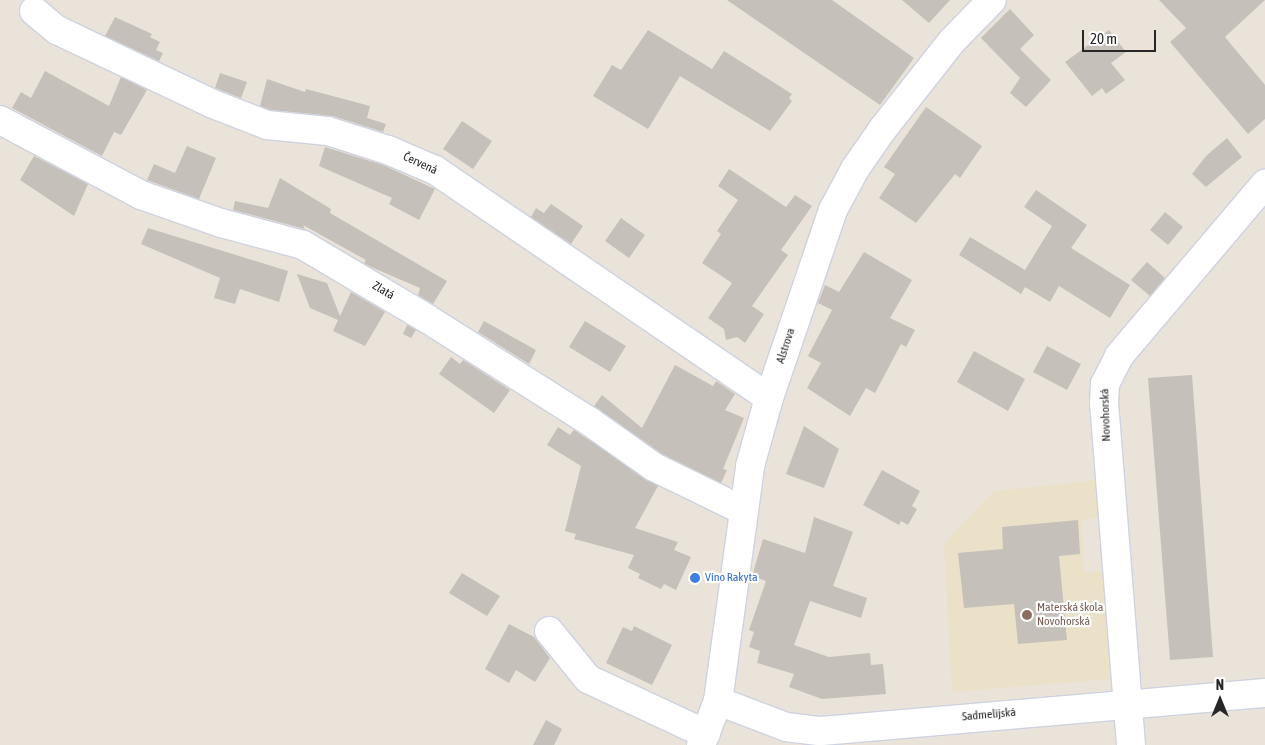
<!DOCTYPE html>
<html>
<head>
<meta charset="utf-8">
<style>
	body { margin:0 }
	#map { position:relative; width:1265px; height:745px; overflow:hidden; background:#eae3d9; font-family:"Asap Condensed",sans-serif }
	div>[style] { position:absolute }
	[style*='--x'] { left:calc(var(--x)*1px); top:calc(var(--y)*1px); width:calc(var(--w)*1px); rotate:calc(var(--a)*1deg) }
	.education>* { inset:0; background:#ebe1c8 }
	.building>* { inset:0; background:#c5c0b9 }
	.roads { filter:drop-shadow(1px 0 #ced2e0) drop-shadow(-1px 0 #ced2e0) drop-shadow(0 1px #ced2e0) drop-shadow(0 -1px #ced2e0) }
	.minor>* { height:28px; margin:-14px; padding:0 14px; transform-origin:14px; border-radius:14px; background:#fff }
	.dots>* { width:14px; height:14px; translate:-50% -50%; box-sizing:border-box; border:2px solid #fff; border-radius:50% }
	span { translate:-50% -50%; white-space:nowrap; text-align:center; line-height:1.15; -webkit-text-stroke:4.5px #fff; paint-order:stroke }
	.street-label { font-size:12px; color:#272727 }
	.shop-label { font-size:12px; color:#366cbe }
	.left { translate:0 -50%; text-align:left }
	.education-label { font-size:12px; color:#785e54 }
	.north { position:absolute; left:1195px; top:675px; width:50px; height:50px; -webkit-text-stroke:4px #fff; paint-order:stroke; rotate:0deg; font-size:14px; font-weight:700; line-height:20px; text-align:center; color:#272727 }
	.north::after { content:''; display:block; margin:auto; width:18px; height:22px; background:#272727; clip-path:polygon(50% 0,100% 100%,50% 72%,0 100%) }
	.scale { position:absolute; left:1082px; top:30px; width:74px; height:22px; box-sizing:border-box; border:2px solid #272727; border-top:0; padding-left:6px; font-size:15px; line-height:18px; white-space:nowrap; color:#272727; -webkit-text-stroke:4px #fff; paint-order:stroke }
</style>
</head>
<body>
<div id="map">
	<div class="education">
		<i style="clip-path:polygon(1097px 480px,1099px 518px,1082px 520px,1084px 572px,1103px 571px,1111px 679px,952px 692px,944px 543px,994px 491px)"></i>
	</div>
	<div class="building">
		<i style="clip-path:polygon(727px 0,832px 0,914px 58px,880px 105px)"></i>
		<i style="clip-path:polygon(902px 0,950px 0,929px 23px)"></i>
		<i style="clip-path:polygon(1159px 0,1265px 0,1225px 37px,1265px 85px,1265px 119px,1248px 134px,1170px 42px,1186px 28px)"></i>
		<i style="clip-path:polygon(1010px 9px,1034px 35px,1020px 49px,1051px 80px,1026px 107px,1010px 93px,1020px 78px,981px 38px)"></i>
		<i style="clip-path:polygon(115px 17px,152px 34px,150px 37px,160px 42px,156px 50px,163px 53px,159px 61px,105px 36px)"></i>
		<i style="clip-path:polygon(648px 30px,712px 69px,724px 51px,792px 94px,789px 98px,792px 101px,770px 131px,680px 76px,648px 129px,593px 96px,612px 65px,621px 70px)"></i>
		<i style="clip-path:polygon(1109px 30px,1126px 52px,1111px 63px,1125px 80px,1106px 94px,1102px 88px,1092px 96px,1065px 62px)"></i>
		<i style="clip-path:polygon(45px 71px,109px 106px,121px 77px,147px 90px,121px 135px,114px 132px,102px 156px,12px 108px,21px 92px,31px 98px)"></i>
		<i style="clip-path:polygon(220px 73px,247px 82px,241px 98px,215px 88px)"></i>
		<i style="clip-path:polygon(267px 79px,305px 92px,306px 89px,370px 106px,367px 118px,386px 124px,383px 132px,333px 116px,271px 110px,260px 106px)"></i>
		<i style="clip-path:polygon(926px 107px,982px 146px,960px 178px,955px 174px,916px 223px,879px 198px,895px 174px,884px 167px)"></i>
		<i style="clip-path:polygon(462px 121px,492px 141px,473px 169px,443px 149px)"></i>
		<i style="clip-path:polygon(1227px 138px,1242px 157px,1206px 187px,1192px 174px,1206px 156px)"></i>
		<i style="clip-path:polygon(187px 146px,216px 158px,199px 199px,147px 180px,154px 164px,175px 173px)"></i>
		<i style="clip-path:polygon(325px 147px,383px 165px,435px 189px,419px 220px,389px 204px,392px 198px,319px 166px)"></i>
		<i style="clip-path:polygon(34px 156px,88px 184px,74px 216px,20px 180px)"></i>
		<i style="clip-path:polygon(729px 169px,786px 207px,795px 195px,812px 206px,781px 250px,788px 255px,752px 306px,764px 314px,745px 343px,737px 337px,726px 340px,724px 329px,708px 318px,732px 283px,702px 263px,721px 234px,717px 231px,738px 200px,718px 186px)"></i>
		<i style="clip-path:polygon(280px 178px,331px 209px,330px 213px,447px 281px,433px 304px,418px 295px,420px 288px,371px 267px,364px 263px,366px 260px,303px 225px,305px 229px,233px 210px,235px 201px,268px 208px)"></i>
		<i style="clip-path:polygon(1036px 190px,1087px 225px,1071px 248px,1130px 285px,1110px 318px,1059px 286px,1050px 302px,1025px 287px,1021px 294px,959px 255px,970px 237px,1025px 270px,1052px 226px,1024px 207px)"></i>
		<i style="clip-path:polygon(551px 204px,583px 226px,571px 244px,531px 217px,536px 208px,544px 213px)"></i>
		<i style="clip-path:polygon(1165px 212px,1183px 227px,1168px 245px,1150px 230px)"></i>
		<i style="clip-path:polygon(621px 218px,645px 235px,629px 258px,605px 241px)"></i>
		<i style="clip-path:polygon(148px 228px,288px 271px,279px 302px,240px 289px,235px 304px,214px 298px,220px 278px,141px 244px)"></i>
		<i style="clip-path:polygon(864px 252px,912px 280px,890px 318px,915px 330px,906px 347px,901px 344px,875px 393px,866px 388px,850px 416px,807px 388px,821px 363px,808px 356px,832px 310px,818px 303px,825px 285px,839px 292px)"></i>
		<i style="clip-path:polygon(1147px 262px,1165px 278px,1150px 296px,1131px 280px)"></i>
		<i style="clip-path:polygon(297px 274px,327px 283px,340px 316px,351px 292px,385px 312px,365px 346px,333px 331px,338px 320px,310px 308px)"></i>
		<i style="clip-path:polygon(484px 321px,536px 350px,529px 364px,478px 332px)"></i>
		<i style="clip-path:polygon(585px 321px,626px 346px,610px 372px,569px 347px)"></i>
		<i style="clip-path:polygon(407px 325px,416px 330px,411px 338px,403px 334px)"></i>
		<i style="clip-path:polygon(1047px 346px,1081px 364px,1067px 390px,1033px 372px)"></i>
		<i style="clip-path:polygon(974px 351px,1025px 379px,1008px 411px,957px 382px)"></i>
		<i style="clip-path:polygon(451px 357px,460px 364px,463px 360px,510px 390px,494px 413px,439px 374px)"></i>
		<i style="clip-path:polygon(675px 365px,713px 386px,716px 381px,735px 394px,725px 410px,744px 418px,723px 469px,727px 470px,721px 483px,662px 454px,594px 406px,602px 395px,642px 428px)"></i>
		<i style="clip-path:polygon(1192px 375px,1213px 657px,1170px 660px,1148px 378px)"></i>
		<i style="clip-path:polygon(804px 426px,839px 449px,824px 488px,786px 474px)"></i>
		<i style="clip-path:polygon(558px 427px,570px 435px,574px 430px,658px 486px,635px 528px,678px 542px,674px 550px,691px 557px,676px 590px,664px 584px,661px 589px,638px 578px,640px 574px,628px 568px,634px 555px,574px 539px,576px 534px,565px 531px,581px 466px,547px 445px)"></i>
		<i style="clip-path:polygon(882px 470px,920px 491px,912px 506px,917px 509px,908px 525px,901px 521px,899px 525px,863px 505px)"></i>
		<i style="clip-path:polygon(814px 517px,853px 532px,833px 586px,867px 598px,861px 618px,810px 601px,794px 645px,829px 657px,870px 653px,871px 665px,883px 664px,886px 694px,822px 699px,789px 687px,794px 674px,757px 663px,760px 651px,749px 647px,754px 632px,749px 630px,766px 581px,752px 576px,763px 539px,805px 553px)"></i>
		<i style="clip-path:polygon(1078px 520px,1080px 554px,1059px 556px,1067px 640px,1018px 644px,1014px 604px,964px 608px,958px 553px,1003px 549px,1002px 527px)"></i>
		<i style="clip-path:polygon(462px 573px,500px 596px,487px 616px,449px 593px)"></i>
		<i style="clip-path:polygon(509px 624px,534px 637px,550px 658px,535px 682px,516px 670px,509px 683px,485px 669px)"></i>
		<i style="clip-path:polygon(634px 626px,672px 645px,652px 685px,606px 663px,623px 627px,632px 631px)"></i>
		<i style="clip-path:polygon(546px 720px,562px 729px,554px 745px,533px 745px)"></i>
	</div>
	<div class="roads">
		<div class="minor">
			<i style="--x:34;--y:11;--w:30;--a:40"></i>
			<i style="--x:57;--y:30;--w:173;--a:25.4"></i>
			<i style="--x:213;--y:104;--w:58;--a:21.3"></i>
			<i style="--x:267;--y:125;--w:61;--a:5.6"></i>
			<i style="--x:328;--y:131;--w:63;--a:17.6"></i>
			<i style="--x:388;--y:150;--w:51;--a:23.1"></i>
			<i style="--x:435;--y:170;--w:404;--a:34.3"></i>
			<i style="--x:0;--y:120;--w:160;--a:28"></i>
			<i style="--x:141;--y:195;--w:85;--a:19.3"></i>
			<i style="--x:221;--y:223;--w:85;--a:15"></i>
			<i style="--x:303;--y:245;--w:143;--a:30.7"></i>
			<i style="--x:426;--y:318;--w:193;--a:32.3"></i>
			<i style="--x:589;--y:421;--w:80;--a:35.3"></i>
			<i style="--x:654;--y:467;--w:98;--a:26"></i>
			<i style="--x:549;--y:631;--w:62;--a:50.9"></i>
			<i style="--x:588;--y:679;--w:130;--a:25"></i>
			<i style="--x:718;--y:701;--w:73;--a:20.9"></i>
			<i style="--x:786;--y:727;--w:35;--a:7"></i>
			<i style="--x:821;--y:731;--w:446;--a:-4.9"></i>
			<i style="--x:701;--y:745;--w:47;--a:-68.9"></i>
			<i style="--x:718;--y:701;--w:237;--a:-82.2"></i>
			<i style="--x:750;--y:466;--w:71;--a:-74.4"></i>
			<i style="--x:769;--y:398;--w:199;--a:-71.2"></i>
			<i style="--x:833;--y:210;--w:47;--a:-61.8"></i>
			<i style="--x:855;--y:169;--w:47;--a:-55.3"></i>
			<i style="--x:882;--y:130;--w:113;--a:-51.8"></i>
			<i style="--x:952;--y:41;--w:57;--a:-45.7"></i>
			<i style="--x:1131;--y:745;--w:343;--a:-94.5"></i>
			<i style="--x:1104;--y:403;--w:19;--a:-87"></i>
			<i style="--x:1105;--y:384;--w:31;--a:-63"></i>
			<i style="--x:1119;--y:356;--w:226;--a:-49.7"></i>
		</div>
	</div>
	<div class="dots">
		<i style="left:695px;top:578px;background:#3f7fe0"></i>
		<i style="left:1027px;top:615px;background:#8d6e63"></i>
	</div>
	<div class="street-label">
		<span style="left:420px;top:164px;rotate:25deg">Červená</span>
		<span style="left:383px;top:291px;rotate:31deg">Zlatá</span>
		<span style="left:786px;top:346px;rotate:-72deg">Alstrova</span>
		<span style="left:1106px;top:415px;rotate:-92deg">Novohorská</span>
		<span style="left:989px;top:715px;rotate:-5deg">Sadmelijská</span>
	</div>
	<div class="shop-label">
		<span class="left" style="left:705px;top:578px">Víno Rakyta</span>
	</div>
	<div class="education-label">
		<span class="left" style="left:1037px;top:615px">Materská škola<br>Novohorská</span>
	</div>
	<div class="north">N</div>
	<div class="scale">20 m</div>
</div>
</body>
</html>
